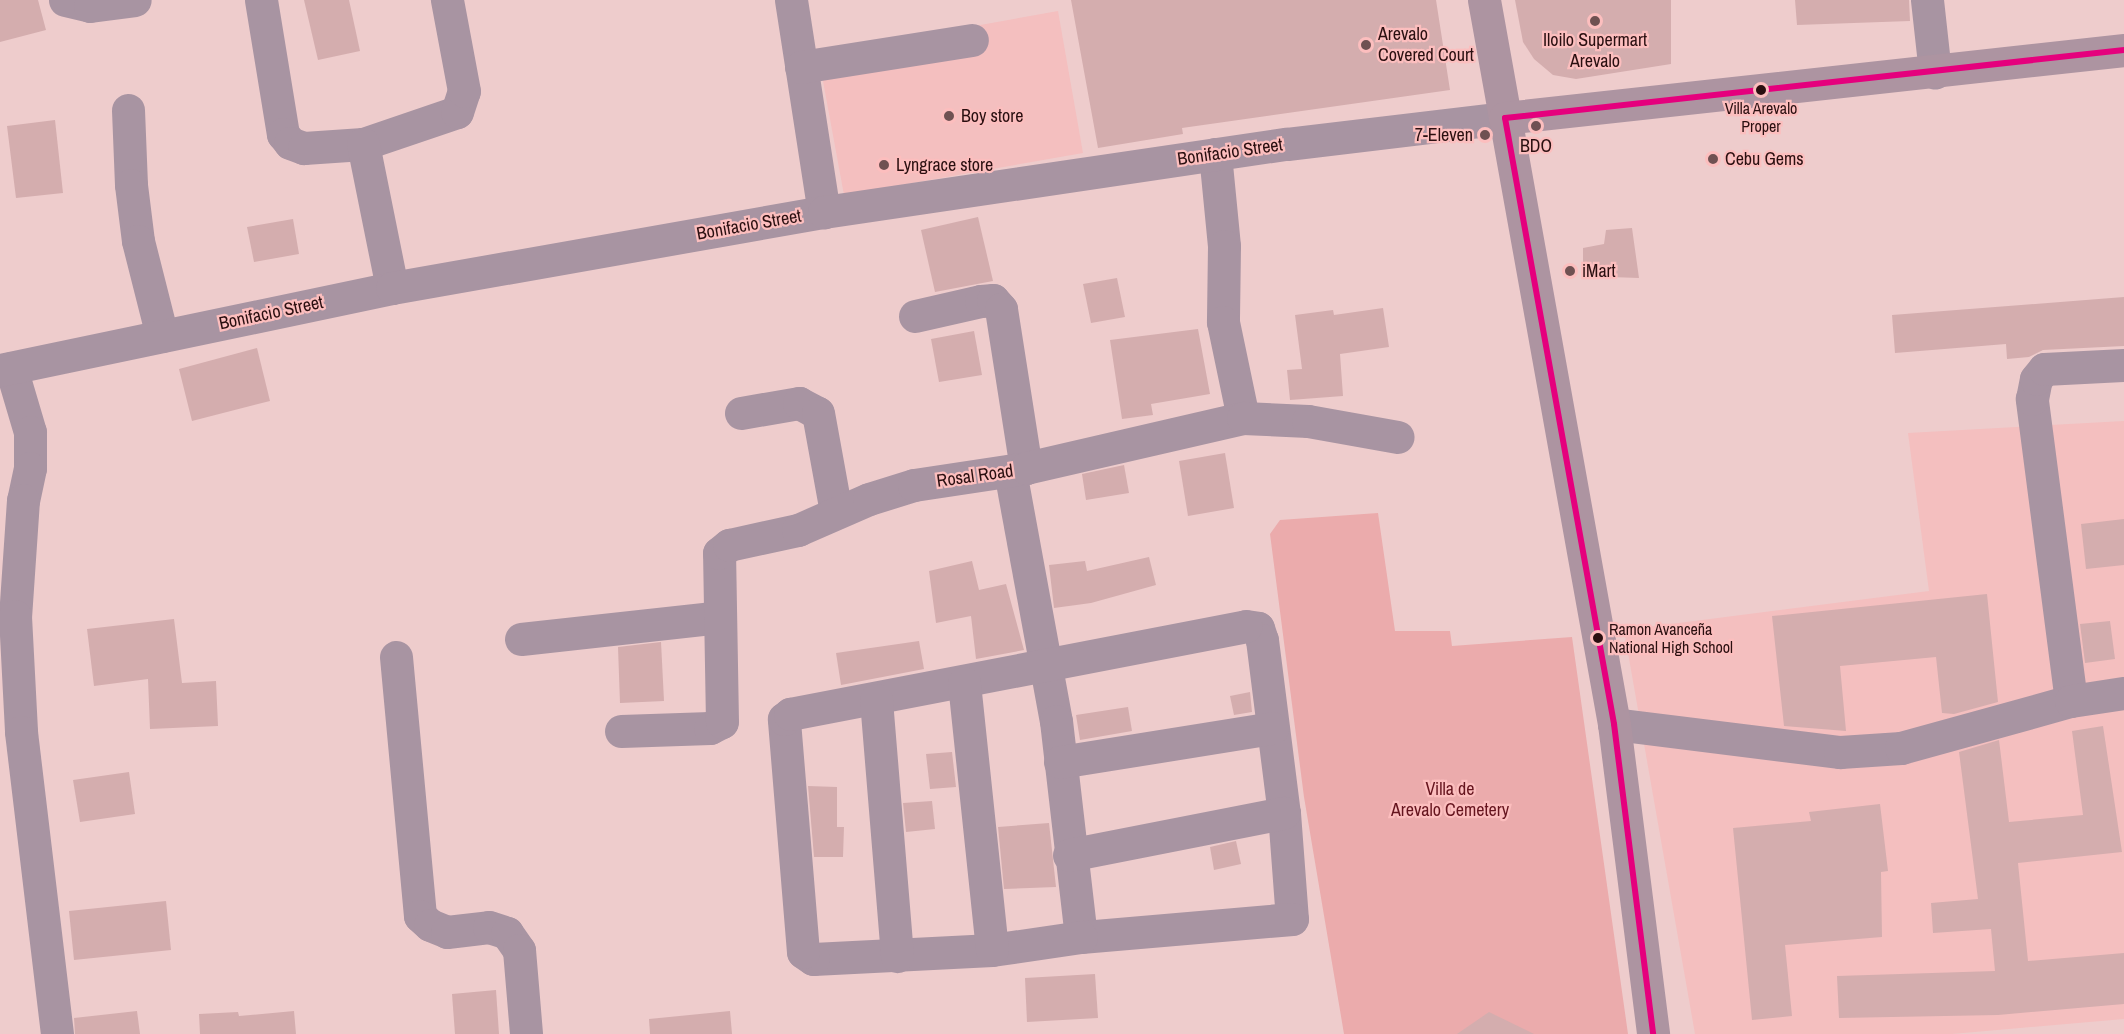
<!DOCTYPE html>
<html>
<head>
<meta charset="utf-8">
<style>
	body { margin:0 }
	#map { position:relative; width:2124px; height:1034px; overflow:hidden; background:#ecc; font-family:"Archivo Narrow",sans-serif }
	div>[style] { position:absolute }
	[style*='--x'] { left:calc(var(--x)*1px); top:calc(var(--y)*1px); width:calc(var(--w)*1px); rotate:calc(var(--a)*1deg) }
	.built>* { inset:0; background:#f4bfbf }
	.green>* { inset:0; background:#ebabac }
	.building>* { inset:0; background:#d4adae }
	.minor>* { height:33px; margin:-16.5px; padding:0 16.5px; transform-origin:16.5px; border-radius:16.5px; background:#a894a2 }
	.major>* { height:33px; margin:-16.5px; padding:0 16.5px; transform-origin:16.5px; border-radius:16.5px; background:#ad94a1 }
	.bus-1>* { height:6px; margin:-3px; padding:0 3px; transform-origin:3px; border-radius:3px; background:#e5007d }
	.dots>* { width:16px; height:16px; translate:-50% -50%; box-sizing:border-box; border:3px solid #fcbebe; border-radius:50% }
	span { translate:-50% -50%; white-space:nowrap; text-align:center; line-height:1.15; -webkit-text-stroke:4.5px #fcbebe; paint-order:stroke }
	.bus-label { font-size:16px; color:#2a0f10 }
	.left { translate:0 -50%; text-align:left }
	.poi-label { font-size:18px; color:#2a0f10 }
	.right { translate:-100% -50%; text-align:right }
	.street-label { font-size:18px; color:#2a0f10 }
	.park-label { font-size:18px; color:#65141e }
</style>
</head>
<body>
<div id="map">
	<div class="built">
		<i style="clip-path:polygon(1058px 11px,1083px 153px,844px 195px,818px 54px)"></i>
		<i style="clip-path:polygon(2124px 421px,2124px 1019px,1952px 1034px,1695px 1034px,1624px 630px,1929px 591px,1908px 433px)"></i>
	</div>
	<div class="green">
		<i style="clip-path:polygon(1378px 513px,1395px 631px,1450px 631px,1452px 646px,1572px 637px,1628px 1034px,1344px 1034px,1304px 797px,1270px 534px,1280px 520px)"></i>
	</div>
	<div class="building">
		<i style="clip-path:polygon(0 0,38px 0,46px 30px,0 42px)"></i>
		<i style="clip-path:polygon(304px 0,349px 0,360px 51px,318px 60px)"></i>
		<i style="clip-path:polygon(1071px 0,1436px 0,1450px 90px,1182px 128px,1183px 134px,1098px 148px)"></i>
		<i style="clip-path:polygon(1515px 0,1671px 0,1671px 64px,1576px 79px,1553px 75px,1534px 59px,1523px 42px)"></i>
		<i style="clip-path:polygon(1795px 0,1909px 0,1910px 21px,1797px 25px)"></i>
		<i style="clip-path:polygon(55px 120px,63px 193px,16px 198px,7px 126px)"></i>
		<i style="clip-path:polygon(978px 217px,993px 281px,935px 292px,921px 230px)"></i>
		<i style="clip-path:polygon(293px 219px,299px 254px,254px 262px,247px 227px)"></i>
		<i style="clip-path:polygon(1632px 228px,1639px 278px,1583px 276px,1583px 248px,1604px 244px,1606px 230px)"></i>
		<i style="clip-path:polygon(1117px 278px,1125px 317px,1091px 323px,1083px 284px)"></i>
		<i style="clip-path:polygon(2124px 297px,2124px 346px,2043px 350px,2029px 357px,2007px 359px,2006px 344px,1895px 353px,1892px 315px)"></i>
		<i style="clip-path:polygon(1383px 308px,1389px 347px,1340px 354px,1343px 396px,1290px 400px,1287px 370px,1302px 369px,1295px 315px,1333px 310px,1334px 315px)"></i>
		<i style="clip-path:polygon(1198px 329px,1210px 394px,1151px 404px,1153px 415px,1122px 419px,1110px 340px)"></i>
		<i style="clip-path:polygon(974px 331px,982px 375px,939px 382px,931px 339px)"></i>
		<i style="clip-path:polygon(257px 348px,270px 401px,192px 421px,179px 369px)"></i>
		<i style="clip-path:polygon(1225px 453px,1234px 508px,1188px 516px,1179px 461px)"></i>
		<i style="clip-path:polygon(1124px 465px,1129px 493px,1086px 500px,1082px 474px)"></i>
		<i style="clip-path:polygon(2124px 519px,2124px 565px,2086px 569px,2081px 524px)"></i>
		<i style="clip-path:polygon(1149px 557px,1156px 585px,1091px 603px,1054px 608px,1049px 565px,1085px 561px,1087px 571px)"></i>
		<i style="clip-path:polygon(972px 561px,979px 590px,1006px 584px,1024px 650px,976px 659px,971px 616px,936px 623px,929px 571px)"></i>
		<i style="clip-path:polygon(1987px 594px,1998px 702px,1954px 714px,1942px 713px,1936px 657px,1840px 666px,1846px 731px,1784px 726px,1772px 616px)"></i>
		<i style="clip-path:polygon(174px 619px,182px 683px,216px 681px,218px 726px,150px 729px,148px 679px,94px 686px,87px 629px)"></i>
		<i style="clip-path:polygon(2110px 621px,2115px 659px,2085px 663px,2080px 624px)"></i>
		<i style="clip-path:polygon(919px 641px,924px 669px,841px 685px,836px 653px)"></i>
		<i style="clip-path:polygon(661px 642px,664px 701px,620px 703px,618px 647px)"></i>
		<i style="clip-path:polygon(1250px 692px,1252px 712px,1234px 715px,1230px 696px)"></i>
		<i style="clip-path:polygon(1128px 707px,1132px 731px,1080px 740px,1076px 715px)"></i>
		<i style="clip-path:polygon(2103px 726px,2122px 852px,2018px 863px,2028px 961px,2124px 953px,2124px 1004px,1998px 1015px,1839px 1018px,1837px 976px,1995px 971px,1991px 929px,1933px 933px,1931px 903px,1978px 899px,1959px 752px,1999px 740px,2009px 822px,2083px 815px,2072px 731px)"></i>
		<i style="clip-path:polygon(952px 752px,956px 787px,930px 789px,926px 754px)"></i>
		<i style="clip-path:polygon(129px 772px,135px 814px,80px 822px,73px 780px)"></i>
		<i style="clip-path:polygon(808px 786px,837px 787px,837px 827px,844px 827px,843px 857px,814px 857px)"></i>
		<i style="clip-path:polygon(932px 801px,935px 829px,906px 832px,903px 803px)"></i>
		<i style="clip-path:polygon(1880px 804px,1888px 871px,1881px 872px,1882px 937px,1785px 945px,1792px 1016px,1752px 1020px,1733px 828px,1811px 821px,1809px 812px)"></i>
		<i style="clip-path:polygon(1049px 823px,1056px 887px,1004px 889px,998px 827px)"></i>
		<i style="clip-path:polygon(1236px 841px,1241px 864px,1214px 870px,1210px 847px)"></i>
		<i style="clip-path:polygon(166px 901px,171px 950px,74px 960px,69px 911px)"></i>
		<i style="clip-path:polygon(1095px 974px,1098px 1018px,1027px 1022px,1025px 978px)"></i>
		<i style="clip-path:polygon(496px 990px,499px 1034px,455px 1034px,452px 994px)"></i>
		<i style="clip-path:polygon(137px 1011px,140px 1034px,75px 1034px,74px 1018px)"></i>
		<i style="clip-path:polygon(294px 1011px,296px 1034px,200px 1034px,199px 1014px,238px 1012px,239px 1016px)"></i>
		<i style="clip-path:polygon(730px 1011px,732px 1034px,650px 1034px,649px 1019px)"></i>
		<i style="clip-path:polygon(1489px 1012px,1534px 1034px,1457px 1034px)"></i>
	</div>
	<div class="minor">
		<i style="--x:65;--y:0;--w:26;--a:13"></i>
		<i style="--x:90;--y:6;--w:45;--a:-7.6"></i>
		<i style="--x:261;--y:0;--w:136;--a:80.7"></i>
		<i style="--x:283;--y:134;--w:11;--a:52"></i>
		<i style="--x:290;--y:143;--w:15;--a:20"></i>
		<i style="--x:304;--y:148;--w:59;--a:-3.9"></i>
		<i style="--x:363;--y:144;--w:99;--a:-18.8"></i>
		<i style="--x:457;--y:112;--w:22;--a:-72"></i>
		<i style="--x:464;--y:91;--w:93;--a:-100.6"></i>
		<i style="--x:791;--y:0;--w:215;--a:81.2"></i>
		<i style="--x:1927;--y:0;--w:73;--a:83.7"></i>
		<i style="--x:801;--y:67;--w:173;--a:-9"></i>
		<i style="--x:128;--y:110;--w:75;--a:87.7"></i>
		<i style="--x:131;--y:185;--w:56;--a:82.9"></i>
		<i style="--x:138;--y:241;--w:98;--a:75.8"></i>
		<i style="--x:363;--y:144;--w:147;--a:78.6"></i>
		<i style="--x:1215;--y:154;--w:92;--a:84.4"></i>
		<i style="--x:1224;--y:246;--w:76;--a:90.8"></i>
		<i style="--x:1223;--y:322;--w:98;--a:78.2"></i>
		<i style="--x:915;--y:316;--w:68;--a:-12.8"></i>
		<i style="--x:981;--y:301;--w:12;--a:-5"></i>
		<i style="--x:993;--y:300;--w:12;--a:48"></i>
		<i style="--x:1001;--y:309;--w:161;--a:81.1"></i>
		<i style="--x:11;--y:368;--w:67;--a:73.5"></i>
		<i style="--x:30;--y:432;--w:36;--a:90"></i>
		<i style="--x:30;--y:468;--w:33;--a:102"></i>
		<i style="--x:23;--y:500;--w:116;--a:93.9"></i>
		<i style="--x:15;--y:616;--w:116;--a:87"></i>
		<i style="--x:21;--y:732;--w:304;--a:83.2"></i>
		<i style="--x:0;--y:370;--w:400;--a:-11.8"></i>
		<i style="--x:392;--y:288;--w:439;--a:-10"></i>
		<i style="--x:824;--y:212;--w:468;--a:-8.4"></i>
		<i style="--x:1287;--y:144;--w:220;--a:-6.8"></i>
		<i style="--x:741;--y:413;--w:59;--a:-9.8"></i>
		<i style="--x:799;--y:403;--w:21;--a:28"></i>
		<i style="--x:818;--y:413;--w:101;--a:79.7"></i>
		<i style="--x:1010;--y:471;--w:254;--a:79.6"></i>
		<i style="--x:1056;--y:721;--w:217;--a:83.4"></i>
		<i style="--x:1246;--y:626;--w:12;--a:9"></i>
		<i style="--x:1258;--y:628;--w:13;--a:72"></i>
		<i style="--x:1262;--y:640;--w:174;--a:82.8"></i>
		<i style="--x:1284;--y:813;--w:106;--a:85.7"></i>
		<i style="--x:1292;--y:919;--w:212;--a:175.1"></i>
		<i style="--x:1081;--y:937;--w:90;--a:171.7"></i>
		<i style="--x:992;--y:950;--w:179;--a:177.1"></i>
		<i style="--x:813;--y:959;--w:12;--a:-145"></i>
		<i style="--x:803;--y:952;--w:234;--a:-94.7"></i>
		<i style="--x:784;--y:719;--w:8;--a:-40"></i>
		<i style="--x:790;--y:714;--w:464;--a:-10.9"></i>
		<i style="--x:521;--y:639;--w:200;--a:-6.3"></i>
		<i style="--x:396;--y:657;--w:260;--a:84.7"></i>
		<i style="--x:420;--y:916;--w:13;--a:42"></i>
		<i style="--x:430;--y:925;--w:18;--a:22"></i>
		<i style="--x:447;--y:932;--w:42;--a:-6.8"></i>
		<i style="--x:489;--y:927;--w:19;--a:18"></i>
		<i style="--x:507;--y:933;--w:21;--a:55"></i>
		<i style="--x:519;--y:950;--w:84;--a:85.2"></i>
		<i style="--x:964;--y:683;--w:268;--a:84"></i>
		<i style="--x:876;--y:700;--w:257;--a:85.3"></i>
		<i style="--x:2071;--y:701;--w:305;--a:-97.4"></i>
		<i style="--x:2032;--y:399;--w:20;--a:-79"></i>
		<i style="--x:2036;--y:379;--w:13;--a:-51"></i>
		<i style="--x:2044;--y:369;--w:80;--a:-2.9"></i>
		<i style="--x:1614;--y:724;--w:228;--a:7.1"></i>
		<i style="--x:1840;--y:752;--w:61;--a:-3.8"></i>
		<i style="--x:1901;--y:748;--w:176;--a:-15.5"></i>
		<i style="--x:2071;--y:701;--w:54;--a:-8.6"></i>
		<i style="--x:621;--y:731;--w:89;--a:-1.9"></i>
		<i style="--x:710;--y:728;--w:13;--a:-27"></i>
		<i style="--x:722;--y:722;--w:169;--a:-91"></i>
		<i style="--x:719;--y:553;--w:13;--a:-39"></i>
		<i style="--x:729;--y:545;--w:71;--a:-12.3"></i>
		<i style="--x:798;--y:530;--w:77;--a:-23.6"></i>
		<i style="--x:869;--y:499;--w:47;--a:-17.3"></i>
		<i style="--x:914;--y:485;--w:113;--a:-8.6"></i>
		<i style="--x:1026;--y:468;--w:223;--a:-13"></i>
		<i style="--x:1243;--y:418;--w:65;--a:2.6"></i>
		<i style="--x:1308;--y:421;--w:91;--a:10.1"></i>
		<i style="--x:1060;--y:762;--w:215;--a:-9.1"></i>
		<i style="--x:1069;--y:855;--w:219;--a:-11.1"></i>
	</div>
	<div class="major">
		<i style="--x:1484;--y:0;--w:736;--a:79.82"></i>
		<i style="--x:1614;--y:724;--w:312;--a:82.8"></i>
		<i style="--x:1505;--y:118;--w:623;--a:-6.27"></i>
	</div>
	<div class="bus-1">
		<i style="--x:1505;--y:118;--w:616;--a:79.8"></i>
		<i style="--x:1614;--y:724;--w:312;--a:82.8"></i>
		<i style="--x:1505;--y:118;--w:623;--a:-6.27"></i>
	</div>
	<div class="dots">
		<i style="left:1595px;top:21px;background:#6f5152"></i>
		<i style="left:1366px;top:45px;background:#6f5152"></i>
		<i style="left:1761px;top:90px;background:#2a0f10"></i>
		<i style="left:949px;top:116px;background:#6f5152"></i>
		<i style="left:1536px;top:126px;background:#6f5152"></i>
		<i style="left:1485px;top:135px;background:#6f5152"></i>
		<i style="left:1713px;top:159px;background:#6f5152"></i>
		<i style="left:884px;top:165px;background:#6f5152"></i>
		<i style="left:1570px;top:271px;background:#6f5152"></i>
		<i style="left:1598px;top:638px;background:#2a0f10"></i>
	</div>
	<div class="bus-label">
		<span style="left:1761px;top:117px">Villa Arevalo<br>Proper</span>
		<span class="left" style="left:1609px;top:638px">Ramon Avanceña<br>National High School</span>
	</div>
	<div class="poi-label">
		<span class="left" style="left:1378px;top:45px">Arevalo<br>Covered Court</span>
		<span style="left:1595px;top:51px">Iloilo Supermart<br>Arevalo</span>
		<span class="left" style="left:961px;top:116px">Boy store</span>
		<span class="right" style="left:1473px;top:135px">7-Eleven</span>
		<span style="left:1536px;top:146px">BDO</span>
		<span class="left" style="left:1725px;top:159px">Cebu Gems</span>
		<span class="left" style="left:896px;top:165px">Lyngrace store</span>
		<span class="left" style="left:1582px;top:271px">iMart</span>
	</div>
	<div class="street-label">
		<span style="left:1230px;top:152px;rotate:-8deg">Bonifacio Street</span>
		<span style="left:749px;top:225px;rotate:-10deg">Bonifacio Street</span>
		<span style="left:271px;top:313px;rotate:-12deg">Bonifacio Street</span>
		<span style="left:975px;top:476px;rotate:-8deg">Rosal Road</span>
	</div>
	<div class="park-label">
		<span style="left:1450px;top:800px">Villa de<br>Arevalo Cemetery</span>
	</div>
</div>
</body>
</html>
